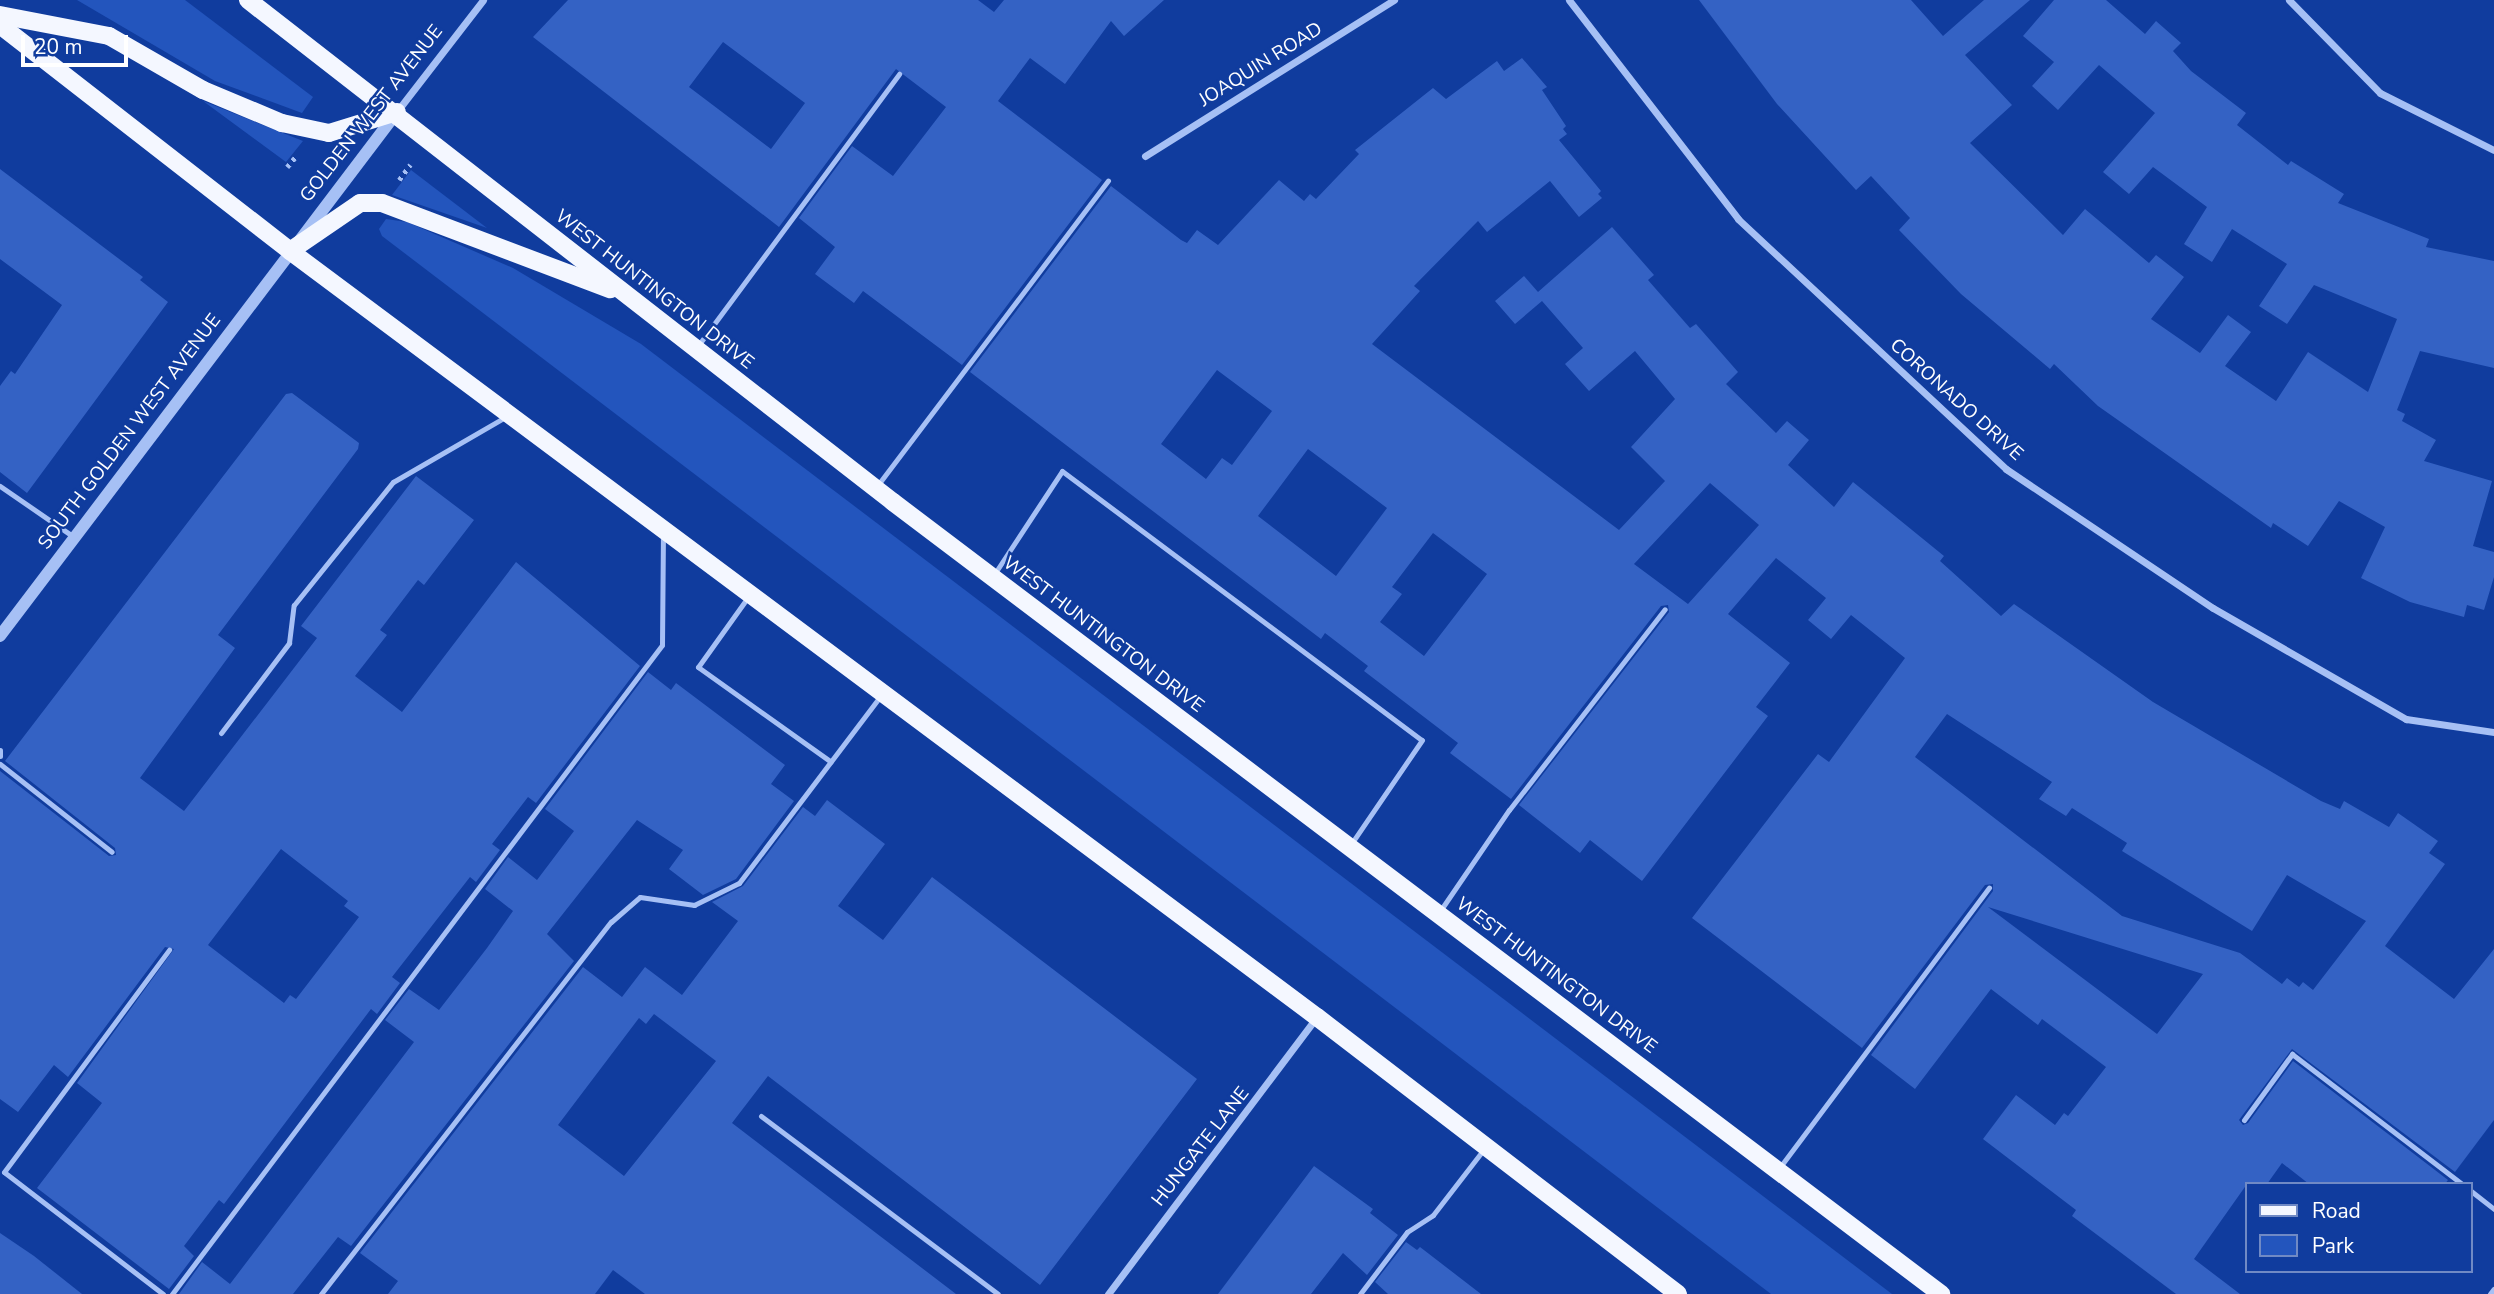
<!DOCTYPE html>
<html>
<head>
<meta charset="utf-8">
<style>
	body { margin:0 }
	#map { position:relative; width:2494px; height:1294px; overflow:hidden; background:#103c9e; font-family:"Nunito Sans",sans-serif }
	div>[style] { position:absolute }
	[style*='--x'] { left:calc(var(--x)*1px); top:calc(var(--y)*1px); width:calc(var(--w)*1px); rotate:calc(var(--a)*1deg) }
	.green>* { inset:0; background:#2355bd }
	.building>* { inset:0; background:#3462c4 }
	.path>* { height:4.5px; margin-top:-2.25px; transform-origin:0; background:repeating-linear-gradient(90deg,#a6c0f5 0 3.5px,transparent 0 8.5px) }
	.service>* { height:5px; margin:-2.5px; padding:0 2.5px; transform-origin:2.5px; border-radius:2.5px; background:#a6c0f5 }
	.minor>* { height:7px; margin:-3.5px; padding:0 3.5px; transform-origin:3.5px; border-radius:3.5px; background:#a6c0f5 }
	.tertiary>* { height:12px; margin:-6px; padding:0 6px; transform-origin:6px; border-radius:6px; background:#a6c0f5 }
	.primary>* { height:18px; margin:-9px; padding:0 9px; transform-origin:9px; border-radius:9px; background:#f4f7ff }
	span { translate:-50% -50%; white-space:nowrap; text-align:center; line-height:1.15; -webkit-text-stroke:5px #103c9e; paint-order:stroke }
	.street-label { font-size:19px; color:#fff }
	.legend { position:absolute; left:2245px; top:1182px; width:228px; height:91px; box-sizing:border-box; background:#103c9e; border:2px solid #708ac5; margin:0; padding:9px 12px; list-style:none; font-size:21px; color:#fff }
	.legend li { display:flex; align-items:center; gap:14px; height:35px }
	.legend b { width:35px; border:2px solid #708ac5 }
	.scale { position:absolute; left:21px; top:35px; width:107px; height:32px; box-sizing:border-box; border:4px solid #fff; border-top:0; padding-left:9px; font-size:21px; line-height:24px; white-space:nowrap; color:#fff; -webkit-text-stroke:5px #103c9e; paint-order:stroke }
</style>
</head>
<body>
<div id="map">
	<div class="green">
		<i style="clip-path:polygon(77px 0,185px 0,313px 97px,302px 113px,215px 81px)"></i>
		<i style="clip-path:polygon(203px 101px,303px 141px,286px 162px)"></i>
		<i style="clip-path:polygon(411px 170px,487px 228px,392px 195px)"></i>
		<i style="clip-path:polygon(386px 219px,407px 222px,513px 268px,641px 344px,1892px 1294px,1771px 1294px,382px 236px,379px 229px)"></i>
	</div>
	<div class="building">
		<i style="clip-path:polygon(evenodd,568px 0,978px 0,994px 12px,1004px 0,1164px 0,1124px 36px,1111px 21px,1065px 84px,1030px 58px,998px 101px,1102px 180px,962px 365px,863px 291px,854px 303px,815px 274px,835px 247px,799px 218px,852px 146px,893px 176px,946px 107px,896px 69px,779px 227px,533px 37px,568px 0,723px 42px,805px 103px,771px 149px,689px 87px,723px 42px)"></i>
		<i style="clip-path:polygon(1699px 0,1911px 0,1943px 36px,1984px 0,2030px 0,1965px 55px,2012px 105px,1970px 143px,2063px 235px,2085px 209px,2149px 263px,2156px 255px,2184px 277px,2151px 319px,2200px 353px,2228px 315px,2251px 332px,2225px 366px,2276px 401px,2308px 352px,2368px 392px,2397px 319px,2314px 285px,2287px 324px,2259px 306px,2287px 264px,2232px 229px,2212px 262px,2184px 244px,2207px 207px,2153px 167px,2129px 194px,2103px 172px,2155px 113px,2099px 65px,2058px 110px,2032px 86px,2054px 62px,2023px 36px,2054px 0,2106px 0,2145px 34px,2156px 21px,2181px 43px,2173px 51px,2191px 71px,2246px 113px,2237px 125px,2288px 165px,2291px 161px,2344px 194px,2338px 203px,2429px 239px,2426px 247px,2494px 261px,2494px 368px,2420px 351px,2397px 410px,2405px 414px,2402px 421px,2436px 440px,2424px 461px,2492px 481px,2473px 546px,2494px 552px,2494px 577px,2484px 610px,2467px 605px,2464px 617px,2410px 602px,2361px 578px,2385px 527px,2339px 501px,2308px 546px,2273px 523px,2271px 528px,2098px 406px,2054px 364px,2050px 369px,1961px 294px,1899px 230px,1910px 218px,1871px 176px,1856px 190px,1777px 104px)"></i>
		<i style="clip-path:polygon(evenodd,1522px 58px,1547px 87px,1542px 90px,1566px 126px,1563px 129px,1567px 134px,1559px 140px,1601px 191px,1598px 194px,1602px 198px,1579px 217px,1550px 181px,1487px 232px,1478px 221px,1414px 286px,1420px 291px,1372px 344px,1619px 530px,1665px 481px,1631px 447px,1675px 399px,1635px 351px,1589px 391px,1565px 364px,1583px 348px,1542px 301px,1515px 324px,1495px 301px,1524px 276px,1538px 292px,1612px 227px,1654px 275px,1648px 280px,1690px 328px,1696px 324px,1738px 372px,1726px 384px,1776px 433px,1787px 421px,1809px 440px,1788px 465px,1834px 507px,1853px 482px,1944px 556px,1940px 561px,2001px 616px,2014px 604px,2153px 702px,2321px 801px,2340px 809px,2344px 801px,2389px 827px,2398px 813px,2438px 841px,2429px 853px,2445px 864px,2385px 946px,2454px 999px,2494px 949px,2494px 1120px,2455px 1172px,2292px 1049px,2239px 1120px,2243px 1125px,2248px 1123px,2293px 1061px,2448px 1180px,2445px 1184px,2309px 1184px,2282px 1163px,2267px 1184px,2247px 1184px,2194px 1259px,2240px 1294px,2176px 1294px,2072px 1216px,2076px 1210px,1983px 1139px,2016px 1095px,2055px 1125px,2064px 1113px,2068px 1116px,2106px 1067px,2042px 1019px,2038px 1025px,1991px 989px,1915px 1089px,1871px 1055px,1993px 891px,1993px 884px,1985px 885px,1862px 1048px,1692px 918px,1818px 754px,1829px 762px,1905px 658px,1851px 615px,1831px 639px,1808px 620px,1826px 598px,1776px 558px,1728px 614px,1790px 663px,1756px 707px,1768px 716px,1642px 881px,1590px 840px,1580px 853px,1519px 805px,1669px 612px,1668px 605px,1661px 606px,1511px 799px,1450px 753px,1458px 743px,1364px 671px,1368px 666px,1325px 633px,1321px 639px,970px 372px,1111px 186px,1181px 240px,1187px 243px,1197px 230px,1218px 245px,1279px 180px,1304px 201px,1310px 194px,1316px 199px,1359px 154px,1355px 150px,1433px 88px,1446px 99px,1497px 61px,1504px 71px,1522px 58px,1217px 370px,1272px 411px,1232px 465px,1222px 458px,1206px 479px,1161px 444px,1217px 370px,1522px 58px,1308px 449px,1387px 508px,1336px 576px,1258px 516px,1308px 449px,1522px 58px,1710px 483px,1759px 525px,1688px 604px,1634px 564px,1710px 483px,1522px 58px,1433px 533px,1487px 574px,1424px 656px,1380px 622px,1402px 594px,1392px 587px,1433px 533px,1522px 58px,1947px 714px,2052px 782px,2039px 799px,2066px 816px,2072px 808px,2127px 843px,2122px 851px,2252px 931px,2287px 875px,2366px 921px,2313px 990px,2303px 982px,2299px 987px,2287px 978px,2282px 984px,2240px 953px,2122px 916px,1915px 757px,1947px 714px,1522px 58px,1988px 907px,2203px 974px,2157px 1034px,1988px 907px)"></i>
		<i style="clip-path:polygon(0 169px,143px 277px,140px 280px,168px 302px,27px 493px,0 472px,0 386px,11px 371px,15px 374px,62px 305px,0 259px)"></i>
		<i style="clip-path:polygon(evenodd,292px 393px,359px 443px,358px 449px,218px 635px,235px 648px,140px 778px,184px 811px,317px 638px,301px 626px,416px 476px,474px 520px,424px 585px,418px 580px,380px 630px,387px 635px,355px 676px,402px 712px,516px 562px,640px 666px,536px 803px,528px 797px,492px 844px,500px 850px,476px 882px,470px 877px,392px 977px,400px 983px,377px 1014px,371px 1009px,224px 1204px,219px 1200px,184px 1246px,194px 1256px,169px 1289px,37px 1188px,102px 1103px,77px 1083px,174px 949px,165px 947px,68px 1077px,54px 1065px,18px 1112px,0 1099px,0 771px,109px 856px,116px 855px,115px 848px,5px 761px,286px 394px,292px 393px,281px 849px,348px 901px,344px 906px,359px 917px,296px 999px,290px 995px,284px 1003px,208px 945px,281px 849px)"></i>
		<i style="clip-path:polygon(648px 672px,671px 690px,676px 683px,785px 765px,771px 784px,794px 801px,736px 879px,703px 895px,669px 869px,683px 850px,637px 820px,547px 934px,574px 961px,351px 1246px,338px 1237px,293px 1294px,179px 1294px,202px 1262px,230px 1284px,414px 1042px,385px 1020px,409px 989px,439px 1010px,487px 948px,513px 911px,485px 889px,508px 857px,537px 880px,574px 831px,545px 809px)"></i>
		<i style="clip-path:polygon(evenodd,827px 800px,885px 844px,838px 906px,883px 940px,932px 877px,1197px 1079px,1040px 1285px,768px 1076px,732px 1123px,956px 1294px,645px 1294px,613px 1270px,595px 1294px,388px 1294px,398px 1281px,360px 1253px,583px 967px,622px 997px,645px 967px,682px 995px,738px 921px,712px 902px,743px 886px,803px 807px,815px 816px,827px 800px,654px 1014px,716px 1061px,624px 1176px,558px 1125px,639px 1018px,646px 1024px,654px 1014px)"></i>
		<i style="clip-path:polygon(1314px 1166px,1373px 1209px,1370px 1213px,1398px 1235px,1367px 1275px,1343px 1253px,1311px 1294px,1218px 1294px)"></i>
		<i style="clip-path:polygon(0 1233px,34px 1256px,82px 1294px,0 1294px)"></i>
		<i style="clip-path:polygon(1406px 1242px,1417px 1250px,1420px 1247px,1481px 1294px,1388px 1294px,1375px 1282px)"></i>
	</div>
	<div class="path">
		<i style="--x:287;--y:167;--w:16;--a:-50"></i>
		<i style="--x:399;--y:180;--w:19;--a:-54"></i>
	</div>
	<div class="service">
		<i style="--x:697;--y:347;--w:340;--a:-53.5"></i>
		<i style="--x:0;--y:486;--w:90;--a:34.6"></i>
		<i style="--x:877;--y:486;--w:383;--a:-52.9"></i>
		<i style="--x:995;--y:573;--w:122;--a:-56.7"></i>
		<i style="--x:1062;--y:471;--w:449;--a:36.8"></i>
		<i style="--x:1422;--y:740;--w:126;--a:124.3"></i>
		<i style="--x:748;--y:597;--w:86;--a:125.5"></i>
		<i style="--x:698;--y:667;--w:163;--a:35.5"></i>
		<i style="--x:221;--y:733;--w:113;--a:-52.9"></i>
		<i style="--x:289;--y:643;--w:38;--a:-83"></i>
		<i style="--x:294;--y:605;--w:158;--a:-51.2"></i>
		<i style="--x:393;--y:482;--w:132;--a:-30.1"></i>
		<i style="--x:0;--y:750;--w:6;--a:90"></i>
		<i style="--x:0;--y:764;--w:142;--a:38.2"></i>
		<i style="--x:1440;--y:911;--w:122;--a:-55.7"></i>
		<i style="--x:1509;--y:810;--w:254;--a:-52.2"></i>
		<i style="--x:761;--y:1116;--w:296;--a:36.9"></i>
		<i style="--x:2244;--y:1120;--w:82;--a:-54"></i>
		<i style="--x:2292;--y:1054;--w:214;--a:37.4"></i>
		<i style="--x:1780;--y:1167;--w:349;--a:-53.2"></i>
		<i style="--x:2471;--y:1191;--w:29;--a:38"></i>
		<i style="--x:163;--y:1294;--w:200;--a:-142.5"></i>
		<i style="--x:4;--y:1172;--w:277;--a:-53.4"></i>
		<i style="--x:172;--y:1294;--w:813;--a:-52.95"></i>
		<i style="--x:662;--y:645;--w:110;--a:-89.5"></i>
		<i style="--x:321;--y:1294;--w:472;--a:-52.1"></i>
		<i style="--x:611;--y:922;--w:38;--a:-41"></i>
		<i style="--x:640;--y:897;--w:55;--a:8.4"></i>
		<i style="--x:694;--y:905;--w:50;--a:-26.1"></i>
		<i style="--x:739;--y:883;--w:236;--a:-52.9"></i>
		<i style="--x:1360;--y:1294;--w:78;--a:-52.8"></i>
		<i style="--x:1407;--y:1232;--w:31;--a:-33"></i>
		<i style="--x:1433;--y:1215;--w:83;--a:-52.3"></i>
	</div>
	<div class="minor">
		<i style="--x:1569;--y:0;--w:277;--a:52.3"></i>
		<i style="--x:1738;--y:219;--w:367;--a:43"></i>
		<i style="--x:2006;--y:469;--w:249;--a:33.9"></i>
		<i style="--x:2213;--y:608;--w:223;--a:29.9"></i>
		<i style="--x:2406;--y:719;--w:89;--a:8.4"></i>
		<i style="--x:2289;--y:0;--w:130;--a:45.6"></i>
		<i style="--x:2380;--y:93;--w:127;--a:26.6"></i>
		<i style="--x:398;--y:110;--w:139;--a:-52.3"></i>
		<i style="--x:1145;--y:156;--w:294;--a:-32.1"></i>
		<i style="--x:1108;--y:1294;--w:346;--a:-53"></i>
		<i style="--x:2491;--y:1294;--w:5;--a:-53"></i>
	</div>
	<div class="tertiary">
		<i style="--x:0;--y:636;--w:657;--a:-52.85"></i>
	</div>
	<div class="primary">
		<i style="--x:248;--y:0;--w:817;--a:37.89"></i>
		<i style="--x:893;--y:502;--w:1314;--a:37.08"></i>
		<i style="--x:0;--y:15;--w:111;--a:10.9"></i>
		<i style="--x:109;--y:36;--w:108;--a:29.9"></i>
		<i style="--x:203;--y:90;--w:86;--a:22.7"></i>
		<i style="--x:282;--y:123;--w:48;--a:12"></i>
		<i style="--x:329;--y:133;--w:71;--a:-17.2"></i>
		<i style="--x:0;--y:25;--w:368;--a:37.9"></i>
		<i style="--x:290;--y:251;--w:1281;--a:36.72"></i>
		<i style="--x:1317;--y:1017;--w:455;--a:37.5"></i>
		<i style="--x:290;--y:251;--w:85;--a:-34.4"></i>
		<i style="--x:360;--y:203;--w:22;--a:0"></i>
		<i style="--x:382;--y:203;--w:244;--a:20.7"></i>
	</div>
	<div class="street-label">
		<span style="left:1261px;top:65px;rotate:-32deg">JOAQUIN ROAD</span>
		<span style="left:372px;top:114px;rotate:-52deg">GOLDEN WEST AVENUE</span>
		<span style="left:654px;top:290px;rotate:38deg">WEST HUNTINGTON DRIVE</span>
		<span style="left:1956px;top:400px;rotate:42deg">CORONADO DRIVE</span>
		<span style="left:130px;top:432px;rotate:-53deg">SOUTH GOLDEN WEST AVENUE</span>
		<span style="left:1103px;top:635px;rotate:37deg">WEST HUNTINGTON DRIVE</span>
		<span style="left:1556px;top:976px;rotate:37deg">WEST HUNTINGTON DRIVE</span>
		<span style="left:1201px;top:1147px;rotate:-52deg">HUNGATE LANE</span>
	</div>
	<ul class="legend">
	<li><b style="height:9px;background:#f4f7ff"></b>Road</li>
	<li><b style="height:19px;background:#2355bd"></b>Park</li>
	</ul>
	<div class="scale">20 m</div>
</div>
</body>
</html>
